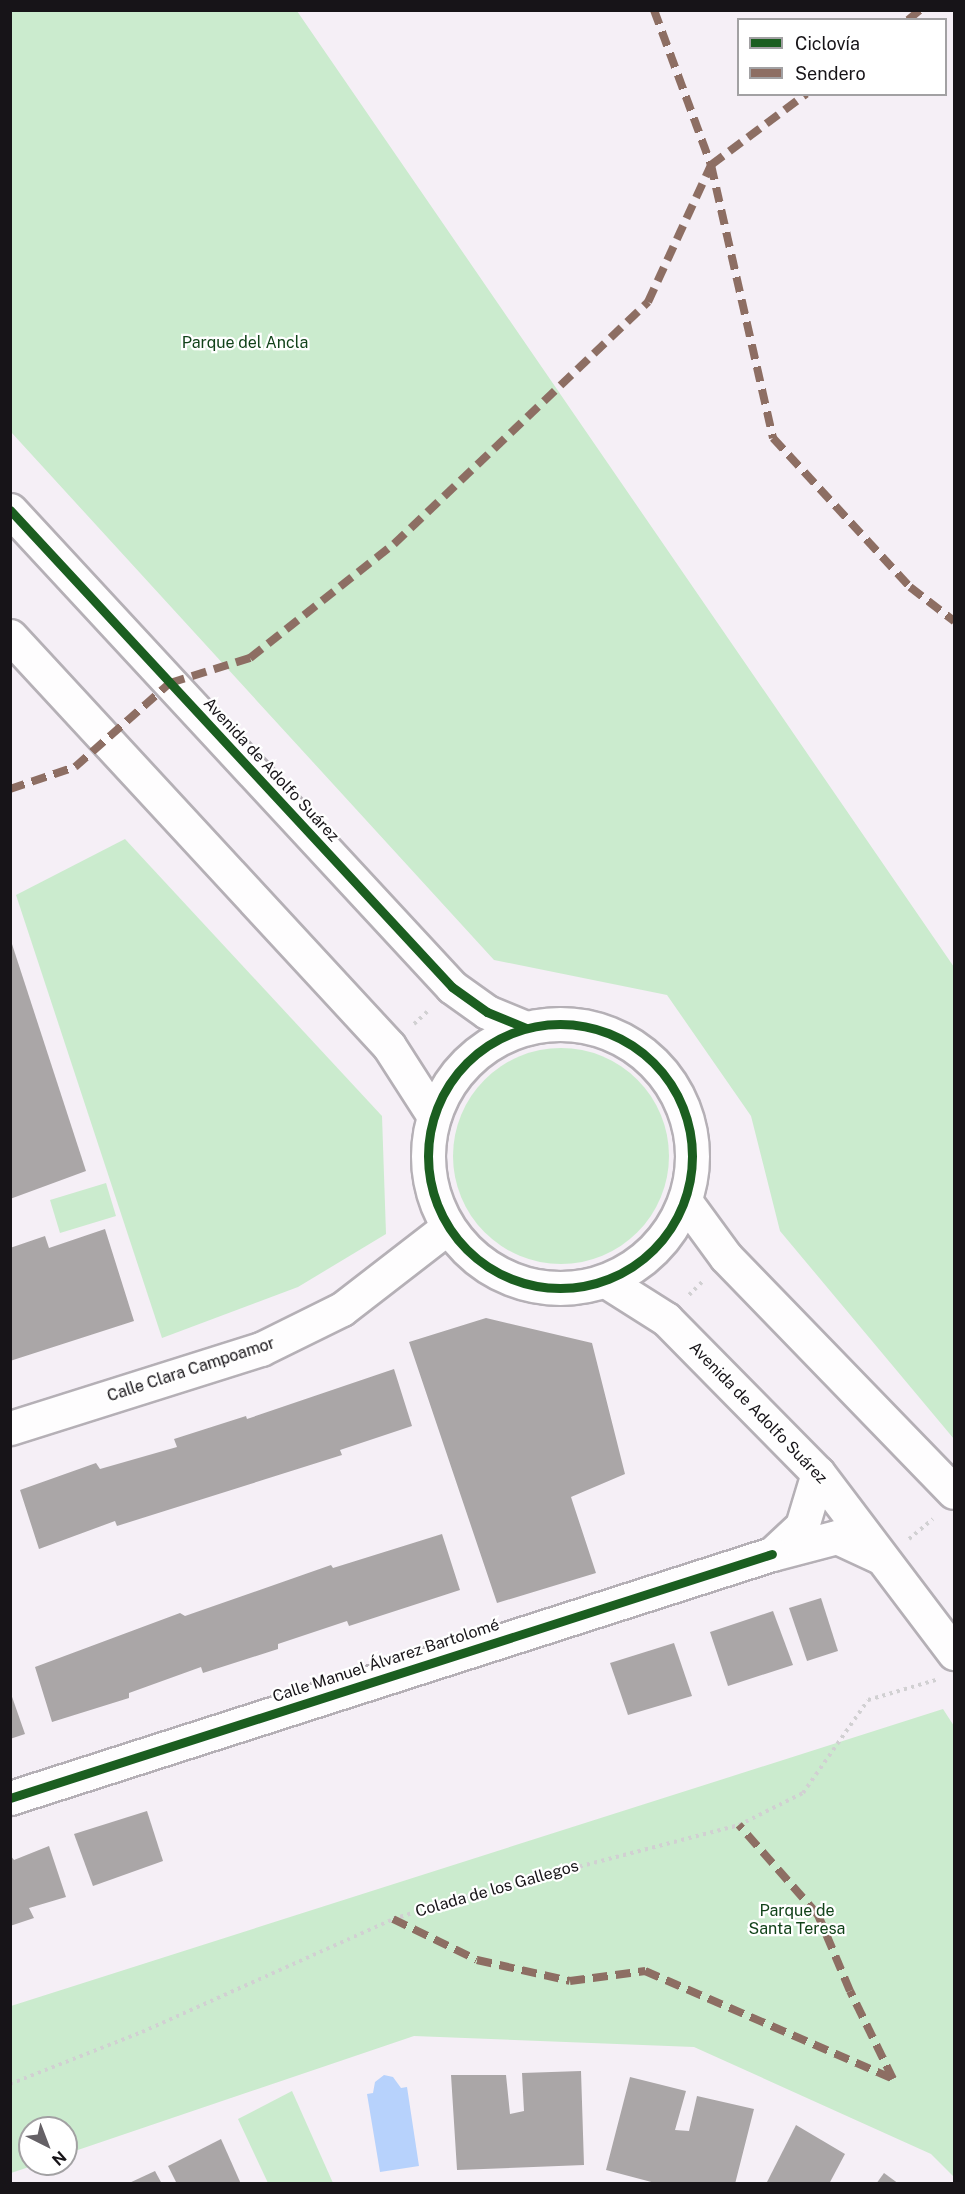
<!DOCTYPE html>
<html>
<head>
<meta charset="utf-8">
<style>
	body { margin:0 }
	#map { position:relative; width:965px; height:2194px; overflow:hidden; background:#f5eff6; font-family:"Public Sans",sans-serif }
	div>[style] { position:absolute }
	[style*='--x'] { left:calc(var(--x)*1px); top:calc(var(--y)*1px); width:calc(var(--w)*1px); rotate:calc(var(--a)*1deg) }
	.green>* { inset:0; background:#cbebce }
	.round { border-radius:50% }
	.water>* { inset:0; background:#b7d2fc }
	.building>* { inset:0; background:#aaa6a7 }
	.path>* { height:4px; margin-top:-2px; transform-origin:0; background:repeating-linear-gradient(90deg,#d1d0d2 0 3px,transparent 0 7.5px) }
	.roads { filter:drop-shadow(2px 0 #b5b0b6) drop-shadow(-2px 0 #b5b0b6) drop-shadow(0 2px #b5b0b6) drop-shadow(0 -2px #b5b0b6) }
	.minor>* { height:33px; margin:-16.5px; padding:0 16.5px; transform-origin:16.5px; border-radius:16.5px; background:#fefdfe }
	.minor>.ring { margin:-16.5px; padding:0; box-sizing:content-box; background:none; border:33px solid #fefdfe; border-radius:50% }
	.quiet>* { height:8px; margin-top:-4px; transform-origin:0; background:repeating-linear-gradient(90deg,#8d6e63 0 15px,transparent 0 23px) }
	.cycleway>* { height:9px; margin:-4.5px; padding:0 4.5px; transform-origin:4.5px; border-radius:4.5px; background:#1b5e20 }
	.cycleway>.ring { margin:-4.5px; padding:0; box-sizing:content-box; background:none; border:9px solid #1b5e20; border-radius:50% }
	span { translate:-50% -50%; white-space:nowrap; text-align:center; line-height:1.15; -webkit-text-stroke:4.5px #fff; paint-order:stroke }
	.park-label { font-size:16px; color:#114219 }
	.street-label { font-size:16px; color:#171418 }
	.frame { position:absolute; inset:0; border:12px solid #171418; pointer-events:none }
	.legend { position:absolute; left:737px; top:18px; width:210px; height:78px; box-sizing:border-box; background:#fff; border:2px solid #a2a1a3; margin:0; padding:8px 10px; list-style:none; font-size:18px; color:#171418 }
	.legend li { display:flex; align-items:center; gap:12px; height:30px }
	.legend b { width:30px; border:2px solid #a2a1a3 }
	.north { position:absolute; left:18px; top:2116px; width:60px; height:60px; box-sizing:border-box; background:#fff; border:2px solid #a2a1a3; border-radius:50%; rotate:138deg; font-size:16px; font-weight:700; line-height:24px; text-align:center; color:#171418 }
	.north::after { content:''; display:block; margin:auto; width:21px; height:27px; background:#656166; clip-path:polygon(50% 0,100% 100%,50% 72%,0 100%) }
</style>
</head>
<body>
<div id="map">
	<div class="green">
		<i style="clip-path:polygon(11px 10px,297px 11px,954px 967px,954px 1439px,780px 1231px,751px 1116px,667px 995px,494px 960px,11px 432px)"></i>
		<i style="clip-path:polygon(125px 839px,382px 1116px,386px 1234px,298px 1287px,162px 1338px,16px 895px)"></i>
		<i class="round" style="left:453px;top:1048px;width:216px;height:216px"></i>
		<i style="clip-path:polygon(106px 1183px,116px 1216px,60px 1233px,50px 1200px)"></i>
		<i style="clip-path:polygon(943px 1709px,954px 1726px,954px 2177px,931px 2154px,694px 2047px,414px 2036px,66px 2154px,66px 2128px,30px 2128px,30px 2164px,38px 2164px,11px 2173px,11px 2006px)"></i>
		<i style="clip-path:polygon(292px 2091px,333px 2183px,268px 2183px,238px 2119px)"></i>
	</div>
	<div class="water">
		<i style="clip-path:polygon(384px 2075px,393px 2077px,401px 2088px,407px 2087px,419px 2166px,380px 2172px,367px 2094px,373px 2093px,375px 2082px)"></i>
	</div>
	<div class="building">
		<i style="clip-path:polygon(10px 938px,86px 1171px,10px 1199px)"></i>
		<i style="clip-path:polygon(105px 1229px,134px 1321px,10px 1361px,10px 1248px,45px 1236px,49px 1248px)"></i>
		<i style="clip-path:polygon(486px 1318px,592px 1343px,625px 1474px,571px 1497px,596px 1573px,497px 1603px,409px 1342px)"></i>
		<i style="clip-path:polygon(394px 1369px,412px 1426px,340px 1450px,342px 1455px,117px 1526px,115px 1521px,39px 1549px,20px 1490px,96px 1463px,100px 1469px,177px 1447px,174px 1439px,246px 1416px,247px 1419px)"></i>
		<i style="clip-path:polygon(442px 1534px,460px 1590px,349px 1626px,347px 1621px,278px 1644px,278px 1649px,203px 1673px,201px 1667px,129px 1693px,129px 1698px,52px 1722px,35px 1667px,180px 1613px,185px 1616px,331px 1565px,333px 1568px)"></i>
		<i style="clip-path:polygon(821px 1598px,838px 1651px,807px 1661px,789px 1608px)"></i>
		<i style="clip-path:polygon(773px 1611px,793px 1665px,728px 1686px,710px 1632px)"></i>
		<i style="clip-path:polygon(674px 1643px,692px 1696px,628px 1715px,610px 1663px)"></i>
		<i style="clip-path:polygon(10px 1691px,25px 1734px,10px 1739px)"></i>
		<i style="clip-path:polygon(147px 1811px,163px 1861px,93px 1886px,74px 1834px)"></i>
		<i style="clip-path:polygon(49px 1846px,66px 1897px,29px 1908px,34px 1918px,10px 1926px,10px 1855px,14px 1860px)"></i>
		<i style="clip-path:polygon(581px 2071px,584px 2165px,457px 2170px,451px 2075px,506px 2075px,510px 2114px,524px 2111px,522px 2073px)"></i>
		<i style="clip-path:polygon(630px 2077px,686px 2091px,675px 2130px,689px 2131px,697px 2096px,754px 2109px,735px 2184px,659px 2184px,606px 2170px)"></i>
		<i style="clip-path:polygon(796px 2125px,845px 2154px,829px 2184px,766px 2184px)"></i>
		<i style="clip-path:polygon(221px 2139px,241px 2184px,177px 2184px,168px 2166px)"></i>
		<i style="clip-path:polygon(155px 2171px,162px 2184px,127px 2184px)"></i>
		<i style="clip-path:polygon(884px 2173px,899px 2184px,876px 2184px)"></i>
	</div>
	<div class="path">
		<i style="--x:414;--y:1024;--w:19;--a:-43"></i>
		<i style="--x:689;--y:1295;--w:20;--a:-45"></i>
		<i style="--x:909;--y:1539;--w:31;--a:-40"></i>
		<i style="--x:10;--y:2084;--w:142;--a:-21.5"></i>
		<i style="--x:142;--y:2032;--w:275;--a:-24.2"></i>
		<i style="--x:393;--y:1919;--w:89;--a:-17"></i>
		<i style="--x:478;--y:1893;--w:270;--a:-14.6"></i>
		<i style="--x:739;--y:1825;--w:72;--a:-26.6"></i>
		<i style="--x:803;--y:1793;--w:113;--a:-55"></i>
		<i style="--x:868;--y:1700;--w:71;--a:-16.4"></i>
	</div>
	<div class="roads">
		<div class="minor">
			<i style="--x:10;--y:510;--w:650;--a:47.18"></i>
			<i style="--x:452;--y:987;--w:43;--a:35.5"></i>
			<i style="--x:487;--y:1012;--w:42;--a:22.3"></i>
			<i style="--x:10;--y:636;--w:558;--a:47.25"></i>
			<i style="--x:389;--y:1046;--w:83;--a:57.3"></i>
			<i class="ring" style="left:428px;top:1024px;width:231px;height:231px"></i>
			<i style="--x:685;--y:1201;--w:69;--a:53.8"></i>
			<i style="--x:726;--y:1257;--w:327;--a:45.9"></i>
			<i style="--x:606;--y:1281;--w:71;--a:32.3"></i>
			<i style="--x:666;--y:1319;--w:216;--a:45.4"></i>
			<i style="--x:818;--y:1473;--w:226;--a:52.9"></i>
			<i style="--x:10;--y:1428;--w:263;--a:-17.5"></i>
			<i style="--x:261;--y:1349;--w:90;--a:-26.3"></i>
			<i style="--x:342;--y:1309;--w:134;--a:-37.7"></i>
			<i style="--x:818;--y:1473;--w:55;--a:106.8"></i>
			<i style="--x:802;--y:1526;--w:41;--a:137"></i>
			<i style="--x:772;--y:1554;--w:67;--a:-14.7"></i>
			<i style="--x:837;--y:1537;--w:47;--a:24.9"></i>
			<i style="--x:10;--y:1798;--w:800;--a:-17.76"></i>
		</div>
	</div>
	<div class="quiet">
		<i style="--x:654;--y:10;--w:165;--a:69.8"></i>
		<i style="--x:711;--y:165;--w:280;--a:77.2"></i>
		<i style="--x:773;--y:438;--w:202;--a:47.4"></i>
		<i style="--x:910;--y:587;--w:56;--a:37.7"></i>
		<i style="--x:908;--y:20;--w:16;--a:-40"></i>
		<i style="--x:10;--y:789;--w:69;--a:-18.7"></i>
		<i style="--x:75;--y:767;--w:127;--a:-41.5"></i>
		<i style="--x:170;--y:683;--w:84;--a:-17.4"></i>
		<i style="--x:250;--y:658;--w:184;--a:-38.4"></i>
		<i style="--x:394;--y:544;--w:351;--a:-43.6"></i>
		<i style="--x:648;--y:302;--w:151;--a:-65.3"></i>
		<i style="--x:711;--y:165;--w:119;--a:-36.8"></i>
		<i style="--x:393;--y:1919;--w:93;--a:26"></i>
		<i style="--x:477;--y:1960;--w:95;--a:12.7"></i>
		<i style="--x:570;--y:1981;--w:76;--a:-7.6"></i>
		<i style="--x:645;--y:1971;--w:270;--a:23.5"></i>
		<i style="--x:893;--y:2079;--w:98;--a:-116"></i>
		<i style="--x:850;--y:1991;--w:82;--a:-112.8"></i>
		<i style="--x:818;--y:1915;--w:120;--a:-131.3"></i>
	</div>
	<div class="cycleway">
		<i style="--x:10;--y:510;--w:650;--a:47.18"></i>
		<i style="--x:452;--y:987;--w:43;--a:35.5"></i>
		<i style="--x:487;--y:1012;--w:42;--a:22.3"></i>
		<i class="ring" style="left:428px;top:1024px;width:255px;height:255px"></i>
		<i style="--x:10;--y:1798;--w:800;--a:-17.76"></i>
	</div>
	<div class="park-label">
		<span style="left:245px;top:343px">Parque del Ancla</span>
		<span style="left:797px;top:1920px">Parque de<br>Santa Teresa</span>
	</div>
	<div class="street-label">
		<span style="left:271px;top:770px;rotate:47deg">Avenida de Adolfo Suárez</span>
		<span style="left:191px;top:1370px;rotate:-18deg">Calle Clara Campoamor</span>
		<span style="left:758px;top:1413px;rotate:46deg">Avenida de Adolfo Suárez</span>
		<span style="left:386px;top:1661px;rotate:-18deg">Calle Manuel Álvarez Bartolomé</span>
		<span style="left:497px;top:1889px;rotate:-16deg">Colada de los Gallegos</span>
	</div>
	<div class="frame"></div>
	<ul class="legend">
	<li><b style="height:8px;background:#1b5e20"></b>Ciclovía</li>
	<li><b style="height:8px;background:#8d6e63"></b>Sendero</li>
	</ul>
	<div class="north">N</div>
</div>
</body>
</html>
